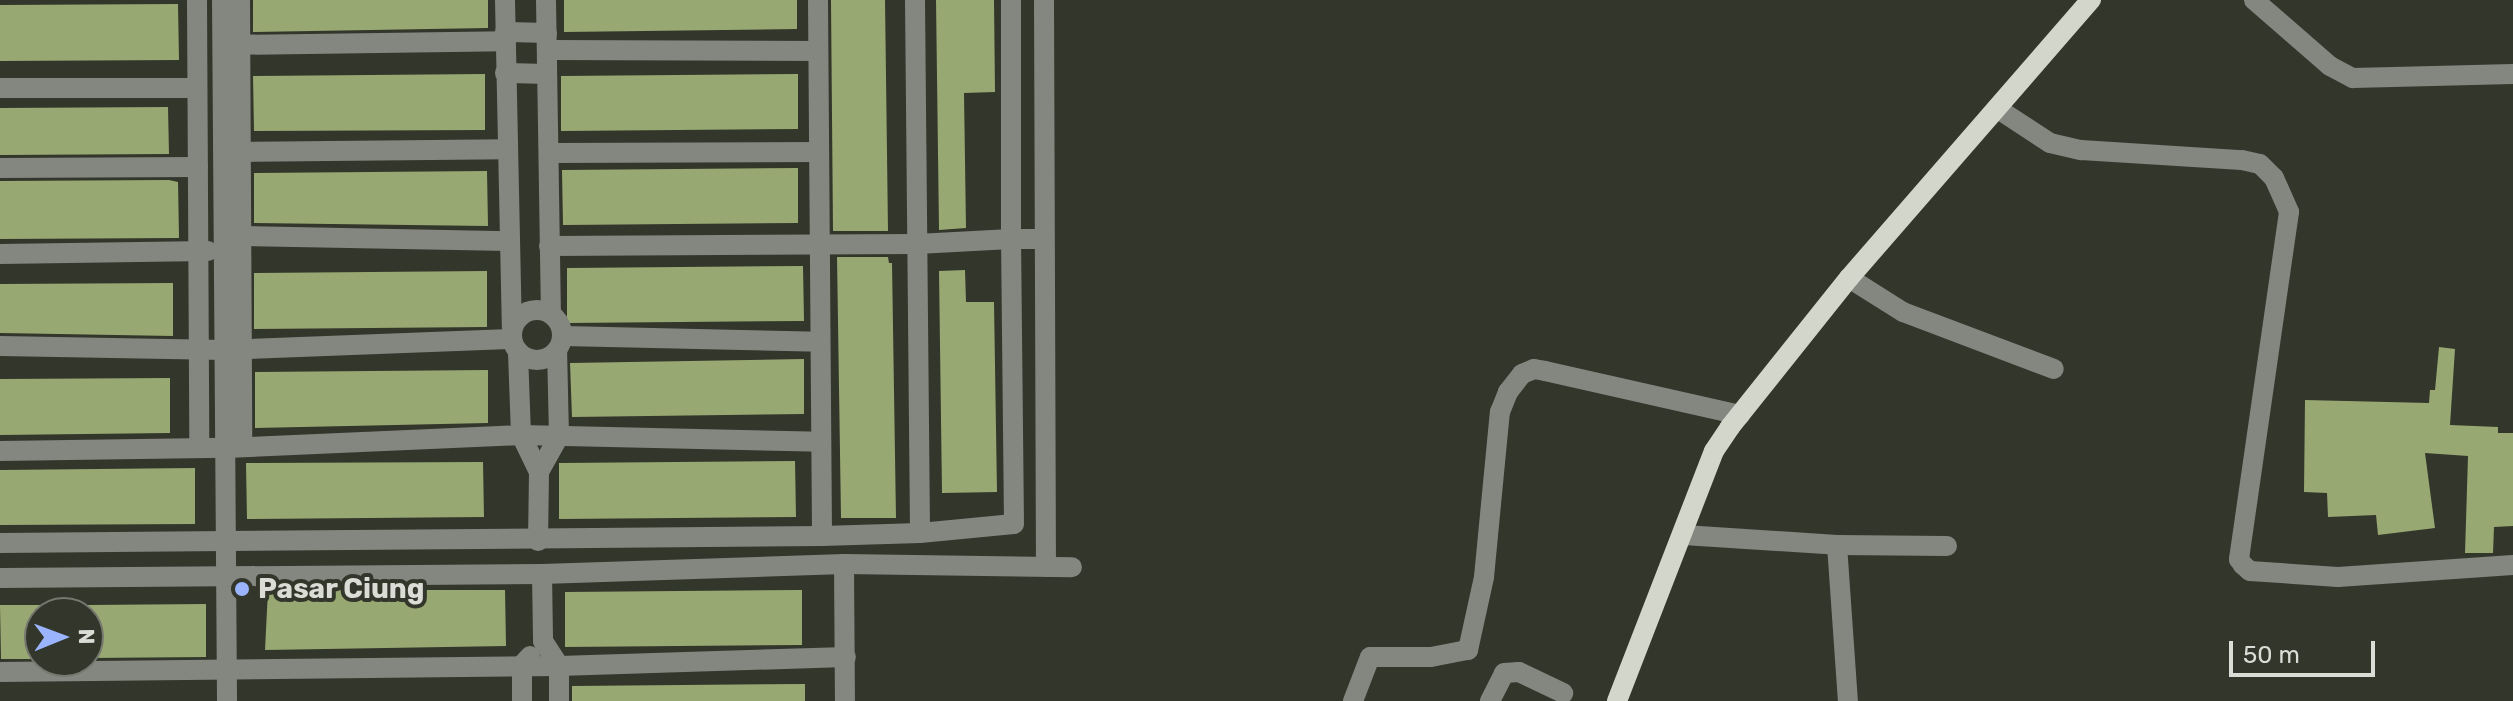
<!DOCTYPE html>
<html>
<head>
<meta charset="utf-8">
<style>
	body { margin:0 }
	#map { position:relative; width:2513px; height:701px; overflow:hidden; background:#33362b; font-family:Rubik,sans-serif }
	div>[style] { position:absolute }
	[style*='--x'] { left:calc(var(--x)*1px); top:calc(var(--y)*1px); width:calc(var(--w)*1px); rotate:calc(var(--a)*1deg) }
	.building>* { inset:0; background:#98a872 }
	.minor>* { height:20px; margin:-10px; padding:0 10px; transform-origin:10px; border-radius:10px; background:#848680 }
	.minor>.ring { margin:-10px; padding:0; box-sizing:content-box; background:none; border:20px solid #848680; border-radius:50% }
	.major>* { height:20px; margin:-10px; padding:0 10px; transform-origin:10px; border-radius:10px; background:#d3d7cb }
	.dots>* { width:22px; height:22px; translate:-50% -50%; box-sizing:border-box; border:4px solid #33362b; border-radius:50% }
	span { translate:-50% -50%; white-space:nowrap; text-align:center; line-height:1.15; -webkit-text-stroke:8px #33362b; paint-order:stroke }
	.poi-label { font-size:28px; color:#dadcd5; font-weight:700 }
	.left { translate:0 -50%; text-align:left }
	.north { position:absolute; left:24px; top:597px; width:80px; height:80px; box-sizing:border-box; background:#33362b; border:2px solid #76786f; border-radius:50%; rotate:89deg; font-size:22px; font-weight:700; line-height:32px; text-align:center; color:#dadcd5 }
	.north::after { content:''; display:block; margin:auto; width:28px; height:36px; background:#9ab5fd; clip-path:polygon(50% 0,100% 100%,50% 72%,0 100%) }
	.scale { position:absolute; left:2229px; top:641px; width:146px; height:36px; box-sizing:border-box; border:4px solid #dadcd5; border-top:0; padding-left:10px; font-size:24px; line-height:28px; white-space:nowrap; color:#dadcd5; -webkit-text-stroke:6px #33362b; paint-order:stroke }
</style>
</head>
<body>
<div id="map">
	<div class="building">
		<i style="clip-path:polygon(253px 0,488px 0,488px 28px,253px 32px)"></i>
		<i style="clip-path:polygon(564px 0,797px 0,797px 29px,564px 32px)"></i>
		<i style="clip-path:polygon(831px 0,885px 0,888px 231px,833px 231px)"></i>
		<i style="clip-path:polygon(936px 0,994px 0,995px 92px,964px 93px,966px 228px,939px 230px)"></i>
		<i style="clip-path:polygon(178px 4px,179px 60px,0 61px,0 5px)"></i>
		<i style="clip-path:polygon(485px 74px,485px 130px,254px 131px,253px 76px)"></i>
		<i style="clip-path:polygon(798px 74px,798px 129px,561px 131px,561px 76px)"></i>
		<i style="clip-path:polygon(168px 107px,169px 154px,0 155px,0 108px)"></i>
		<i style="clip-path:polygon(798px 168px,798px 223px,563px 225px,562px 170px)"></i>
		<i style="clip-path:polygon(487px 171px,488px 226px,254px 223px,254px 173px)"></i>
		<i style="clip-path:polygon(169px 180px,178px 182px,179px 238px,0 239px,0 181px)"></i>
		<i style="clip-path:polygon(837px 257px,888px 257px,889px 263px,892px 263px,896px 518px,841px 518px)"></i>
		<i style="clip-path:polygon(803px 266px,804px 321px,567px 323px,567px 268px)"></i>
		<i style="clip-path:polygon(965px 270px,966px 302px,994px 302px,997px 492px,942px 493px,939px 271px)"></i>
		<i style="clip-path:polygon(487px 271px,487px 327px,254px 329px,254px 273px)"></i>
		<i style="clip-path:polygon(173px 283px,173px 336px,0 333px,0 284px)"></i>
		<i style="clip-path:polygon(2439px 347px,2455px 349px,2450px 425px,2498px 427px,2498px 433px,2513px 433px,2513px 526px,2494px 527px,2493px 553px,2465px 553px,2468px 456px,2425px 453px,2435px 528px,2378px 535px,2376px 515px,2328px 517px,2327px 493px,2304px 492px,2305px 400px,2429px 403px,2430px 390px,2435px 390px)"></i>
		<i style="clip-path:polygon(804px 359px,804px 414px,572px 417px,570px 363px)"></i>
		<i style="clip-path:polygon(488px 370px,488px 423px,255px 428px,255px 372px)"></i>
		<i style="clip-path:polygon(170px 378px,170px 433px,0 435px,0 379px)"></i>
		<i style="clip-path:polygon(795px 461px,796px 517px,559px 519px,559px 463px)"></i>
		<i style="clip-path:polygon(483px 462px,484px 517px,247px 519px,246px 463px)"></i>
		<i style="clip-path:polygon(195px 468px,195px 524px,0 525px,0 470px)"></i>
		<i style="clip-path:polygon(268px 590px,505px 590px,506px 646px,265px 650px)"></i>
		<i style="clip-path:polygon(802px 590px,802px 645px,565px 647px,565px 592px)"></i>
		<i style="clip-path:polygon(206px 604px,206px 657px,88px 658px,88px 605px)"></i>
		<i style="clip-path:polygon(0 605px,40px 605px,40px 659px,1px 659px)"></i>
		<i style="clip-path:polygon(805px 684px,805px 701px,572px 701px,572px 686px)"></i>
	</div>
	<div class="minor">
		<i style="--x:197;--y:0;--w:448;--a:89.7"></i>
		<i style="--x:222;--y:0;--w:701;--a:89.59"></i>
		<i style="--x:240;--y:0;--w:447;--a:89.7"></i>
		<i style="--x:505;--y:0;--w:327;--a:88.8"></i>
		<i style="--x:546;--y:0;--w:314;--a:89.1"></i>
		<i style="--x:818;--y:0;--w:536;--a:89.57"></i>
		<i style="--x:915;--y:0;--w:533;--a:89.46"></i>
		<i style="--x:1011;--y:0;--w:239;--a:90"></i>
		<i style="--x:1011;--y:239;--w:33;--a:0"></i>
		<i style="--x:1044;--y:0;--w:567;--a:89.8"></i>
		<i style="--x:2254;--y:0;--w:101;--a:41"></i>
		<i style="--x:2330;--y:66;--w:26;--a:28"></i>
		<i style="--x:2353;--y:78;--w:160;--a:-1.4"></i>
		<i style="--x:505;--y:32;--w:42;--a:1.4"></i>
		<i style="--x:229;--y:45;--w:276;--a:-0.8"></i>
		<i style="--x:547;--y:50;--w:271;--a:0.2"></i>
		<i style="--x:505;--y:73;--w:42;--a:1.4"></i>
		<i style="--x:0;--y:88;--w:196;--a:0"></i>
		<i style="--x:1998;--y:109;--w:62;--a:33.2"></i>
		<i style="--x:2050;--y:143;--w:32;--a:13"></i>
		<i style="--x:2081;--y:150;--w:161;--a:3.6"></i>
		<i style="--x:2242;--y:160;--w:18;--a:13"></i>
		<i style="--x:2260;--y:164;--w:20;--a:45"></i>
		<i style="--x:2274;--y:178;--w:37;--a:66"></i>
		<i style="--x:2289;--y:212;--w:351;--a:98.2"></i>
		<i style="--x:2239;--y:559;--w:7;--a:56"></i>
		<i style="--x:2243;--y:565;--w:9;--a:41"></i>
		<i style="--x:2250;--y:571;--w:88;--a:3.9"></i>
		<i style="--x:2338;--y:577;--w:175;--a:-3.9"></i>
		<i style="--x:240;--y:152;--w:267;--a:-0.6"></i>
		<i style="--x:549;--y:153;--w:270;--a:-0.2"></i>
		<i style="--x:0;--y:168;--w:198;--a:-0.3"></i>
		<i style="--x:242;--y:236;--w:267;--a:1.1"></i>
		<i style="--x:0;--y:254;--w:208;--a:-0.8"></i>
		<i style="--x:1849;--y:278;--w:64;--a:32.2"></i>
		<i style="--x:1903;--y:312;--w:161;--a:20.7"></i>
		<i class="ring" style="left:512px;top:310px;width:30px;height:30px"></i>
		<i style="--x:563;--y:336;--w:257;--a:1.3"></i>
		<i style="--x:0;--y:346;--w:224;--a:1"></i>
		<i style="--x:224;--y:350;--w:287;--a:-2.2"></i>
		<i style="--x:518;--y:353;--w:82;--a:87.9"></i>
		<i style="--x:521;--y:435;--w:41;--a:64.1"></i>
		<i style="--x:539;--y:472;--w:69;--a:90.8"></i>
		<i style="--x:0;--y:451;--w:226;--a:-0.8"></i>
		<i style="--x:226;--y:448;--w:295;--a:-2.5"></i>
		<i style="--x:521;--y:435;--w:300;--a:1.3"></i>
		<i style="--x:539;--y:472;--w:41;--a:-60.9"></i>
		<i style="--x:559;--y:436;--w:85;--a:-91.3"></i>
		<i style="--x:1684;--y:535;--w:153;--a:3.7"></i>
		<i style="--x:1837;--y:545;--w:110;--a:0.5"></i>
		<i style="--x:0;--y:543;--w:822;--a:-0.49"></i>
		<i style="--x:822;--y:536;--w:98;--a:-1.8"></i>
		<i style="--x:920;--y:533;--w:94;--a:-5.5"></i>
		<i style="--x:1014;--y:524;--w:285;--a:-90.6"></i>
		<i style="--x:1011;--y:239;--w:94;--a:177"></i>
		<i style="--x:917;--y:244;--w:368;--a:179.7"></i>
		<i style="--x:1837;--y:545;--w:156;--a:86"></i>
		<i style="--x:844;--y:564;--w:137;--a:89.6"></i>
		<i style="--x:542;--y:574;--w:67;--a:89.1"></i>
		<i style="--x:543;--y:641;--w:30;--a:57"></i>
		<i style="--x:559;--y:666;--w:35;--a:90"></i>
		<i style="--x:0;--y:578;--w:542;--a:-0.42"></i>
		<i style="--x:542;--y:574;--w:302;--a:-1.9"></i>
		<i style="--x:844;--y:564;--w:228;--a:0.8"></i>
		<i style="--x:0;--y:672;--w:559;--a:-0.61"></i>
		<i style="--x:559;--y:666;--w:287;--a:-1.8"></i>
		<i style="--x:522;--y:701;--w:36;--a:-90"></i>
		<i style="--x:522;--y:665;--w:12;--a:-48"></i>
		<i style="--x:1353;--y:701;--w:47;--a:-68.9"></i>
		<i style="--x:1370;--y:657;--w:61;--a:0"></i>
		<i style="--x:1431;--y:657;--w:38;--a:-11"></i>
		<i style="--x:1468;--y:650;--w:75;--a:-77.6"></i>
		<i style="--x:1484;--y:577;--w:166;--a:-84.5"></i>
		<i style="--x:1500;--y:412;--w:22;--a:-68"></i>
		<i style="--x:1508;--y:392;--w:23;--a:-52"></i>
		<i style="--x:1522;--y:374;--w:13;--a:-23"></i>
		<i style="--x:1534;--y:369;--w:11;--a:10"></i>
		<i style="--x:1545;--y:371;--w:200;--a:12.7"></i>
		<i style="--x:1490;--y:701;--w:31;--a:-63"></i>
		<i style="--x:1504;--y:673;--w:15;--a:-4"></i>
		<i style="--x:1519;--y:672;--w:49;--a:25.5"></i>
	</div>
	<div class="major">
		<i style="--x:1617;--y:701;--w:268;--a:-68.8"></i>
		<i style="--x:1714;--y:451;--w:29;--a:-56"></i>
		<i style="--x:1730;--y:427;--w:191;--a:-51.4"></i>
		<i style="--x:1849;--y:278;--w:369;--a:-49"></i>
	</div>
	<div class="dots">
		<i style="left:242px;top:589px;background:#9ab5fd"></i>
	</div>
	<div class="poi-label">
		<span class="left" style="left:258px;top:589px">Pasar Ciung</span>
	</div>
	<div class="north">N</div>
	<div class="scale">50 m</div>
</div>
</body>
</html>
